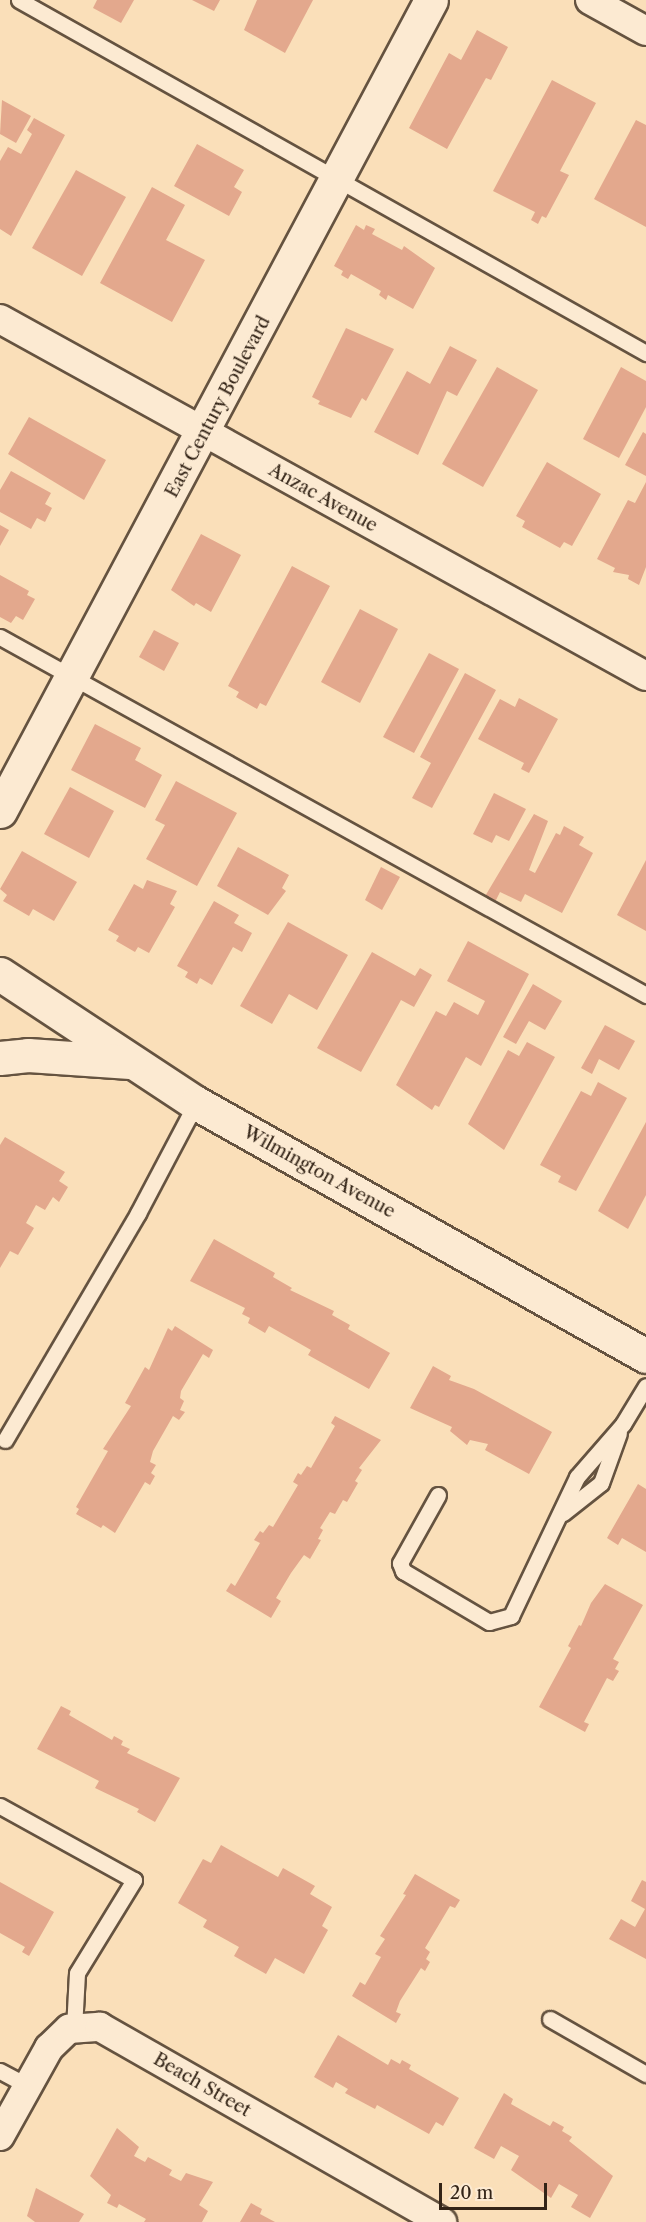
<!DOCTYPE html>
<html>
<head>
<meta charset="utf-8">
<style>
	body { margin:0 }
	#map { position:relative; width:646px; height:2222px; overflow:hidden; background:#fadfb9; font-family:"Libre Caslon Text",serif }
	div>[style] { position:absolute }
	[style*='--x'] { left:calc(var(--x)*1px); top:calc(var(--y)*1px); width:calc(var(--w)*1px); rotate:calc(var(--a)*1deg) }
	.building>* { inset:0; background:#e3a88d }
	.roads { filter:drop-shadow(2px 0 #655340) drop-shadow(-2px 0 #655340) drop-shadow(0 2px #655340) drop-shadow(0 -2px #655340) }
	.service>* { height:15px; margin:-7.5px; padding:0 7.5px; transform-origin:7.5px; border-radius:7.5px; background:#fcead2 }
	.minor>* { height:28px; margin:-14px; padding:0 14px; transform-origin:14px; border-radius:14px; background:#fcead2 }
	.secondary>* { height:33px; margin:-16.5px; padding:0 16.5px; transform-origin:16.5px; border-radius:16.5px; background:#fcead2 }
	span { translate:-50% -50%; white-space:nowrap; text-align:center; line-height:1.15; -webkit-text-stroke:6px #fcead2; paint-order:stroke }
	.street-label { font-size:18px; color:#332417 }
	.scale { position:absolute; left:439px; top:2183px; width:108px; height:27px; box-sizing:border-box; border:3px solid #332417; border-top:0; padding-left:8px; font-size:18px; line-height:21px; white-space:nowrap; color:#332417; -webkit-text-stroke:4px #fcead2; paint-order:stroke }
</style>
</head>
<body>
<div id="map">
	<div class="building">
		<i style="clip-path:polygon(97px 0,134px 0,121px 23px,93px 8px)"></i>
		<i style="clip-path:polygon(192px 0,220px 0,214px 11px)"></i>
		<i style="clip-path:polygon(257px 0,313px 0,285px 53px,244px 30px)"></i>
		<i style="clip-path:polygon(477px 30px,508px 47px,491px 80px,486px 78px,447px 149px,409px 128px,449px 53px,461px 60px)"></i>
		<i style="clip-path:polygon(552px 80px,596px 103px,560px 171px,569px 175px,546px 218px,542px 216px,538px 224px,531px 220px,535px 212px,493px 191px)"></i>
		<i style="clip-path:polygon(2px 100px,31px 116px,16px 143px,0 134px)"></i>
		<i style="clip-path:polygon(34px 118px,65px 135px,11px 236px,0 229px,0 161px,8px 147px,21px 154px,32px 134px,27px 130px)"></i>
		<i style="clip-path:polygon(636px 120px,646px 125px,646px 227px,594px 199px)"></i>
		<i style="clip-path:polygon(197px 144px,244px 170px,234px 187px,242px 192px,229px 216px,174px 186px)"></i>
		<i style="clip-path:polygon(76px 170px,126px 197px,82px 276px,32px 248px)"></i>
		<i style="clip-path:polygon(152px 187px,185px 205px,166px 240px,205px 260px,172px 322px,100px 283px)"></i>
		<i style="clip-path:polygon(356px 225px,364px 230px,366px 225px,375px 229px,372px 234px,402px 250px,404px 246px,435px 268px,413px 309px,388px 295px,386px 300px,379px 295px,381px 291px,351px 274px,348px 279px,341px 275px,343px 271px,334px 266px)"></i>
		<i style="clip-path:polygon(346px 328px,394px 349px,366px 401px,362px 398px,351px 418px,318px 404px,320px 401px,312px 397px)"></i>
		<i style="clip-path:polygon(450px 346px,477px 360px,457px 396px,447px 391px,418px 455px,374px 432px,407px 371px,430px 384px)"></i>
		<i style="clip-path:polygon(497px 367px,538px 390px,483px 487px,442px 464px)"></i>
		<i style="clip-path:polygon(621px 367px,646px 381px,646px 407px,619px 458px,583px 439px)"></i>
		<i style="clip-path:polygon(29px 417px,106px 460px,84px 500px,8px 454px)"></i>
		<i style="clip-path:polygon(643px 432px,646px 434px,646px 476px,625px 465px)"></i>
		<i style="clip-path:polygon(547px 462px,601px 494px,572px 546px,564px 542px,560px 548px,522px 527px,525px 521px,516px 516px)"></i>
		<i style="clip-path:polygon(11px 471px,51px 493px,45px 504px,52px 508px,45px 522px,37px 518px,31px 529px,0 512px,0 490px)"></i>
		<i style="clip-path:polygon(646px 482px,646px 567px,639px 585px,628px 579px,629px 575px,613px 572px,615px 568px,597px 559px,628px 500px,635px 503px)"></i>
		<i style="clip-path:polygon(0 525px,9px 530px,0 546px)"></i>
		<i style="clip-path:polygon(201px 534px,241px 555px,211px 612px,196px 603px,194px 606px,171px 590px)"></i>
		<i style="clip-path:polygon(292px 566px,330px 586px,266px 706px,260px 703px,257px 709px,236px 697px,239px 692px,228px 686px)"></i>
		<i style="clip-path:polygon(0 575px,29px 591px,27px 595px,35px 599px,23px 620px,16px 616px,11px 623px,0 617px)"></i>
		<i style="clip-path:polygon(360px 609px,398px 629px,360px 703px,321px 682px)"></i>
		<i style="clip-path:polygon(154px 630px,179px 643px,164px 671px,139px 657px)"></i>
		<i style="clip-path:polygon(429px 653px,459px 669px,414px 753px,383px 737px)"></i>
		<i style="clip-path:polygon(465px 673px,496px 690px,432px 808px,412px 798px,431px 763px,420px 757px)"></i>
		<i style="clip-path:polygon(519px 698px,558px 719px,529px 773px,521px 769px,524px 763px,478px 739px,500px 699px,515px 707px)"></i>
		<i style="clip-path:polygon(95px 724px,141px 748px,135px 760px,162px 775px,145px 808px,71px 770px)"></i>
		<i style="clip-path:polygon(176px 781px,237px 813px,197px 886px,146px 859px,165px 825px,155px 820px)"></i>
		<i style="clip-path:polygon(70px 787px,114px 811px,89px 858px,44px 834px)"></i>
		<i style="clip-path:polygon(494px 793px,526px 809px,509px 841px,496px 835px,492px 843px,473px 834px)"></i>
		<i style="clip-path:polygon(534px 814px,548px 821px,529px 870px,535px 873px,556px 833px,560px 835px,564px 826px,584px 837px,579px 845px,593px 853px,562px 913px,525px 894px,521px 902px,500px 892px,494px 904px,484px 898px)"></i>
		<i style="clip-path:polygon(238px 847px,289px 875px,282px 888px,286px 891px,268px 915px,217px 886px)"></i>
		<i style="clip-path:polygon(22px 851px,77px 882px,54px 921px,33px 909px,29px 916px,3px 901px,7px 895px,0 889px)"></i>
		<i style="clip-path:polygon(646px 860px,646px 931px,617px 915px)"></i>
		<i style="clip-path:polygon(381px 867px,400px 877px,382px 910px,365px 900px)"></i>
		<i style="clip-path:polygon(147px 880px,177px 891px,170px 904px,175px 907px,149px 953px,138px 947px,135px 952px,116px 941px,119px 936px,108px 930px,134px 884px,143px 889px)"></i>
		<i style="clip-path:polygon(214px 901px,239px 915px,234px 923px,252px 933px,242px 952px,233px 947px,212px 985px,200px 978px,197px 984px,185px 977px,188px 972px,177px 966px)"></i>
		<i style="clip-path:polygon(288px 922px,348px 955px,317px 1010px,289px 994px,272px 1024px,240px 1006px)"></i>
		<i style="clip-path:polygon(468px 941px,529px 974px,481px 1066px,466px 1057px,439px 1107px,435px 1105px,432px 1110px,396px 1085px,436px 1011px,446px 1016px,454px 1002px,478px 1015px,485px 1001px,447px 981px)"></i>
		<i style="clip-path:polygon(372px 952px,415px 976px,420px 968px,432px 975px,414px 1007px,401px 1000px,361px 1072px,317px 1048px)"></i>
		<i style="clip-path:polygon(533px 984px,562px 1001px,545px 1030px,529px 1021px,516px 1044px,503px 1037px)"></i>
		<i style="clip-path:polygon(605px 1025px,635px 1041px,619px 1070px,599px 1059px,592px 1074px,581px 1068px)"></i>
		<i style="clip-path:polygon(527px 1042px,555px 1057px,504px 1150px,468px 1124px,508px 1050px,519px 1056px)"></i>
		<i style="clip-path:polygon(598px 1082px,627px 1098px,576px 1191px,558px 1182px,561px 1176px,540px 1165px,581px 1091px,591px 1096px)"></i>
		<i style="clip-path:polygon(646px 1122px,646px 1195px,628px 1229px,598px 1211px)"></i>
		<i style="clip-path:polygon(5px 1137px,65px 1172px,59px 1181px,68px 1187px,59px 1202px,53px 1197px,45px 1210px,36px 1205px,26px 1223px,34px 1228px,18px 1255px,10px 1251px,0 1268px,0 1145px)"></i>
		<i style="clip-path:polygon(214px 1239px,275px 1273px,273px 1277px,292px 1288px,290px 1290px,334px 1311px,332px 1315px,350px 1325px,348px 1329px,390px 1353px,369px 1389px,308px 1355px,311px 1350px,269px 1326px,265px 1333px,248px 1323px,250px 1318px,242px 1314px,245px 1308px,190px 1281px)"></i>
		<i style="clip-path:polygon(175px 1326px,213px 1350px,209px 1358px,203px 1354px,181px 1391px,180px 1398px,184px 1401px,180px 1410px,185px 1412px,179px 1420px,173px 1416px,153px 1451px,150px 1462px,156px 1465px,151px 1473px,155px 1476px,150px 1485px,145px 1482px,115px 1533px,103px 1525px,101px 1528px,76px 1514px,79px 1509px,76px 1507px,108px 1451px,103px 1449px,131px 1406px,125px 1403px,145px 1367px,149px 1370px,168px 1328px,172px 1331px)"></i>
		<i style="clip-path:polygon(433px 1366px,451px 1376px,449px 1380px,474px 1389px,552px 1432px,529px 1474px,485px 1450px,488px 1444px,470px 1440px,467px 1445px,450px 1431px,452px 1427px,410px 1408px)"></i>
		<i style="clip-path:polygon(335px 1416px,381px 1440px,359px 1468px,362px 1470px,355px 1481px,358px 1483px,347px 1502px,343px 1500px,335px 1514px,330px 1512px,320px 1528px,323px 1530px,318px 1539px,321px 1540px,310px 1559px,304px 1555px,291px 1573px,276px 1598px,281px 1601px,271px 1618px,226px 1591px,231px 1583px,235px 1586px,260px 1543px,254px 1540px,260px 1531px,263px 1533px,269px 1525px,273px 1527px,298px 1485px,293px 1482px,298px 1473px,301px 1475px,307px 1466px,311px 1468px,335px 1426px,331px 1423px)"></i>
		<i style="clip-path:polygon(638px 1484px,646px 1489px,646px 1552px,622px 1538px,618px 1545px,607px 1538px)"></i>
		<i style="clip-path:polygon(605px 1584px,643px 1605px,613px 1659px,619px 1662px,615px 1669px,619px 1671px,613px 1681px,607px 1678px,584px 1722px,589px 1724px,585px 1732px,539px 1707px,571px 1648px,568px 1646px,579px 1625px,581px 1626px,591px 1603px)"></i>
		<i style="clip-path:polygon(61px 1706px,71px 1711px,69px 1715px,112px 1740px,114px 1736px,123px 1741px,121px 1745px,130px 1749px,127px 1753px,180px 1778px,155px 1822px,137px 1812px,139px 1809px,95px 1788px,99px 1781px,37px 1749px)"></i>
		<i style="clip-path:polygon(221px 1845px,278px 1877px,283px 1868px,315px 1886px,310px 1894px,332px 1907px,322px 1926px,328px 1930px,304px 1974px,275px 1958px,266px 1974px,234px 1956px,239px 1947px,203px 1927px,207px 1920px,178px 1903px,203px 1859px,211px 1863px)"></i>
		<i style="clip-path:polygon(415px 1874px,460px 1900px,455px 1908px,450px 1906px,425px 1948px,430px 1952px,426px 1959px,430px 1962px,425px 1971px,421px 1968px,400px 2001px,396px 2012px,401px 2014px,396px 2023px,352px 1996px,360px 1982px,365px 1985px,381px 1957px,375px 1954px,385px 1939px,380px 1936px,406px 1895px,403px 1894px)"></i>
		<i style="clip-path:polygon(642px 1880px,646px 1882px,646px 1959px,609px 1939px,621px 1919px,635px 1927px,645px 1909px,631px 1901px)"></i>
		<i style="clip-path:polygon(0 1882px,54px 1912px,29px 1956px,22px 1952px,25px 1947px,0 1933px)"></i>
		<i style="clip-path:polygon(338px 2035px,388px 2065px,391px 2059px,400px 2064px,402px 2060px,411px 2065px,409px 2069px,459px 2098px,443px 2126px,436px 2122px,429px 2134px,377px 2105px,375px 2109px,345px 2093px,348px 2089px,336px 2082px,333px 2088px,314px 2077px)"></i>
		<i style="clip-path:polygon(504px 2093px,513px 2099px,511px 2104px,550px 2126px,553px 2121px,564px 2127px,562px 2131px,572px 2137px,569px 2141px,613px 2176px,590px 2218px,571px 2207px,578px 2195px,559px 2184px,551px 2198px,511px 2170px,519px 2156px,501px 2146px,494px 2159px,474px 2148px)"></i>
		<i style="clip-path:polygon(117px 2128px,139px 2147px,134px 2156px,145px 2162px,148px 2157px,172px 2170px,169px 2175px,181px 2181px,186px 2173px,213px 2182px,199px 2205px,208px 2211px,202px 2222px,144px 2222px,146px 2219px,119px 2204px,117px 2208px,107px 2203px,111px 2195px,90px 2176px)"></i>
		<i style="clip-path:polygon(36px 2188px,84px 2214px,79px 2222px,35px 2222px,27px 2216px)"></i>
		<i style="clip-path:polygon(251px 2203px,262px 2209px,260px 2214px,275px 2222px,240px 2222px)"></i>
	</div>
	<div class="roads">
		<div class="service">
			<i style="--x:19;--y:0;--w:720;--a:29.38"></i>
			<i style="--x:0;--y:637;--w:739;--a:28.99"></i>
			<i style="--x:5;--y:1440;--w:263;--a:-59.6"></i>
			<i style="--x:138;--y:1213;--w:124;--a:-62.2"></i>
			<i style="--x:438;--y:1495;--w:78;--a:119.2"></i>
			<i style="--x:400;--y:1563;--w:9;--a:69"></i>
			<i style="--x:403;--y:1571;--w:100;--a:30.7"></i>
			<i style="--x:489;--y:1622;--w:23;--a:-15"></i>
			<i style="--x:511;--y:1616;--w:154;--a:-64.6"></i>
			<i style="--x:577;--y:1477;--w:70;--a:-49"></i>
			<i style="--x:623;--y:1424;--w:44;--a:-58.8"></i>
			<i style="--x:563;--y:1513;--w:48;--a:-38.3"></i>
			<i style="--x:601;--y:1483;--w:53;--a:-70.2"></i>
			<i style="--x:0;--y:1806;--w:153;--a:28.9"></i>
			<i style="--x:134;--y:1880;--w:109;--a:121.5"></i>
			<i style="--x:77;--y:1973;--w:56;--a:93.1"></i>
			<i style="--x:550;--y:2019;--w:111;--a:29.8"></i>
			<i style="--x:0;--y:2071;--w:32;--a:28"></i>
		</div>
		<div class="minor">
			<i style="--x:590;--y:0;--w:64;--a:29"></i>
			<i style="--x:0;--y:319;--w:738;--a:28.93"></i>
			<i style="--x:0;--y:2136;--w:101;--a:-60.9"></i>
			<i style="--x:49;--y:2048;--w:28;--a:-44"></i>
			<i style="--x:69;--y:2029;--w:31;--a:-4"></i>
			<i style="--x:100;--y:2027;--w:394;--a:29.7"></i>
		</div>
		<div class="secondary">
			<i style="--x:0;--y:811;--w:918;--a:-62.01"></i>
			<i style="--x:0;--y:974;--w:235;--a:33.4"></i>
			<i style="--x:196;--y:1103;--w:516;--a:29.35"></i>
			<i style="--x:0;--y:1058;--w:28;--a:-6"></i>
			<i style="--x:28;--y:1055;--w:102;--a:3.9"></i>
		</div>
	</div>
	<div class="street-label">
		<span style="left:218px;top:407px;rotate:-62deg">East Century Boulevard</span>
		<span style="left:323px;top:498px;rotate:29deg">Anzac Avenue</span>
		<span style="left:319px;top:1172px;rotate:29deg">Wilmington Avenue</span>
		<span style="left:202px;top:2085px;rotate:30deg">Beach Street</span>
	</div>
	<div class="scale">20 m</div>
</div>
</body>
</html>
